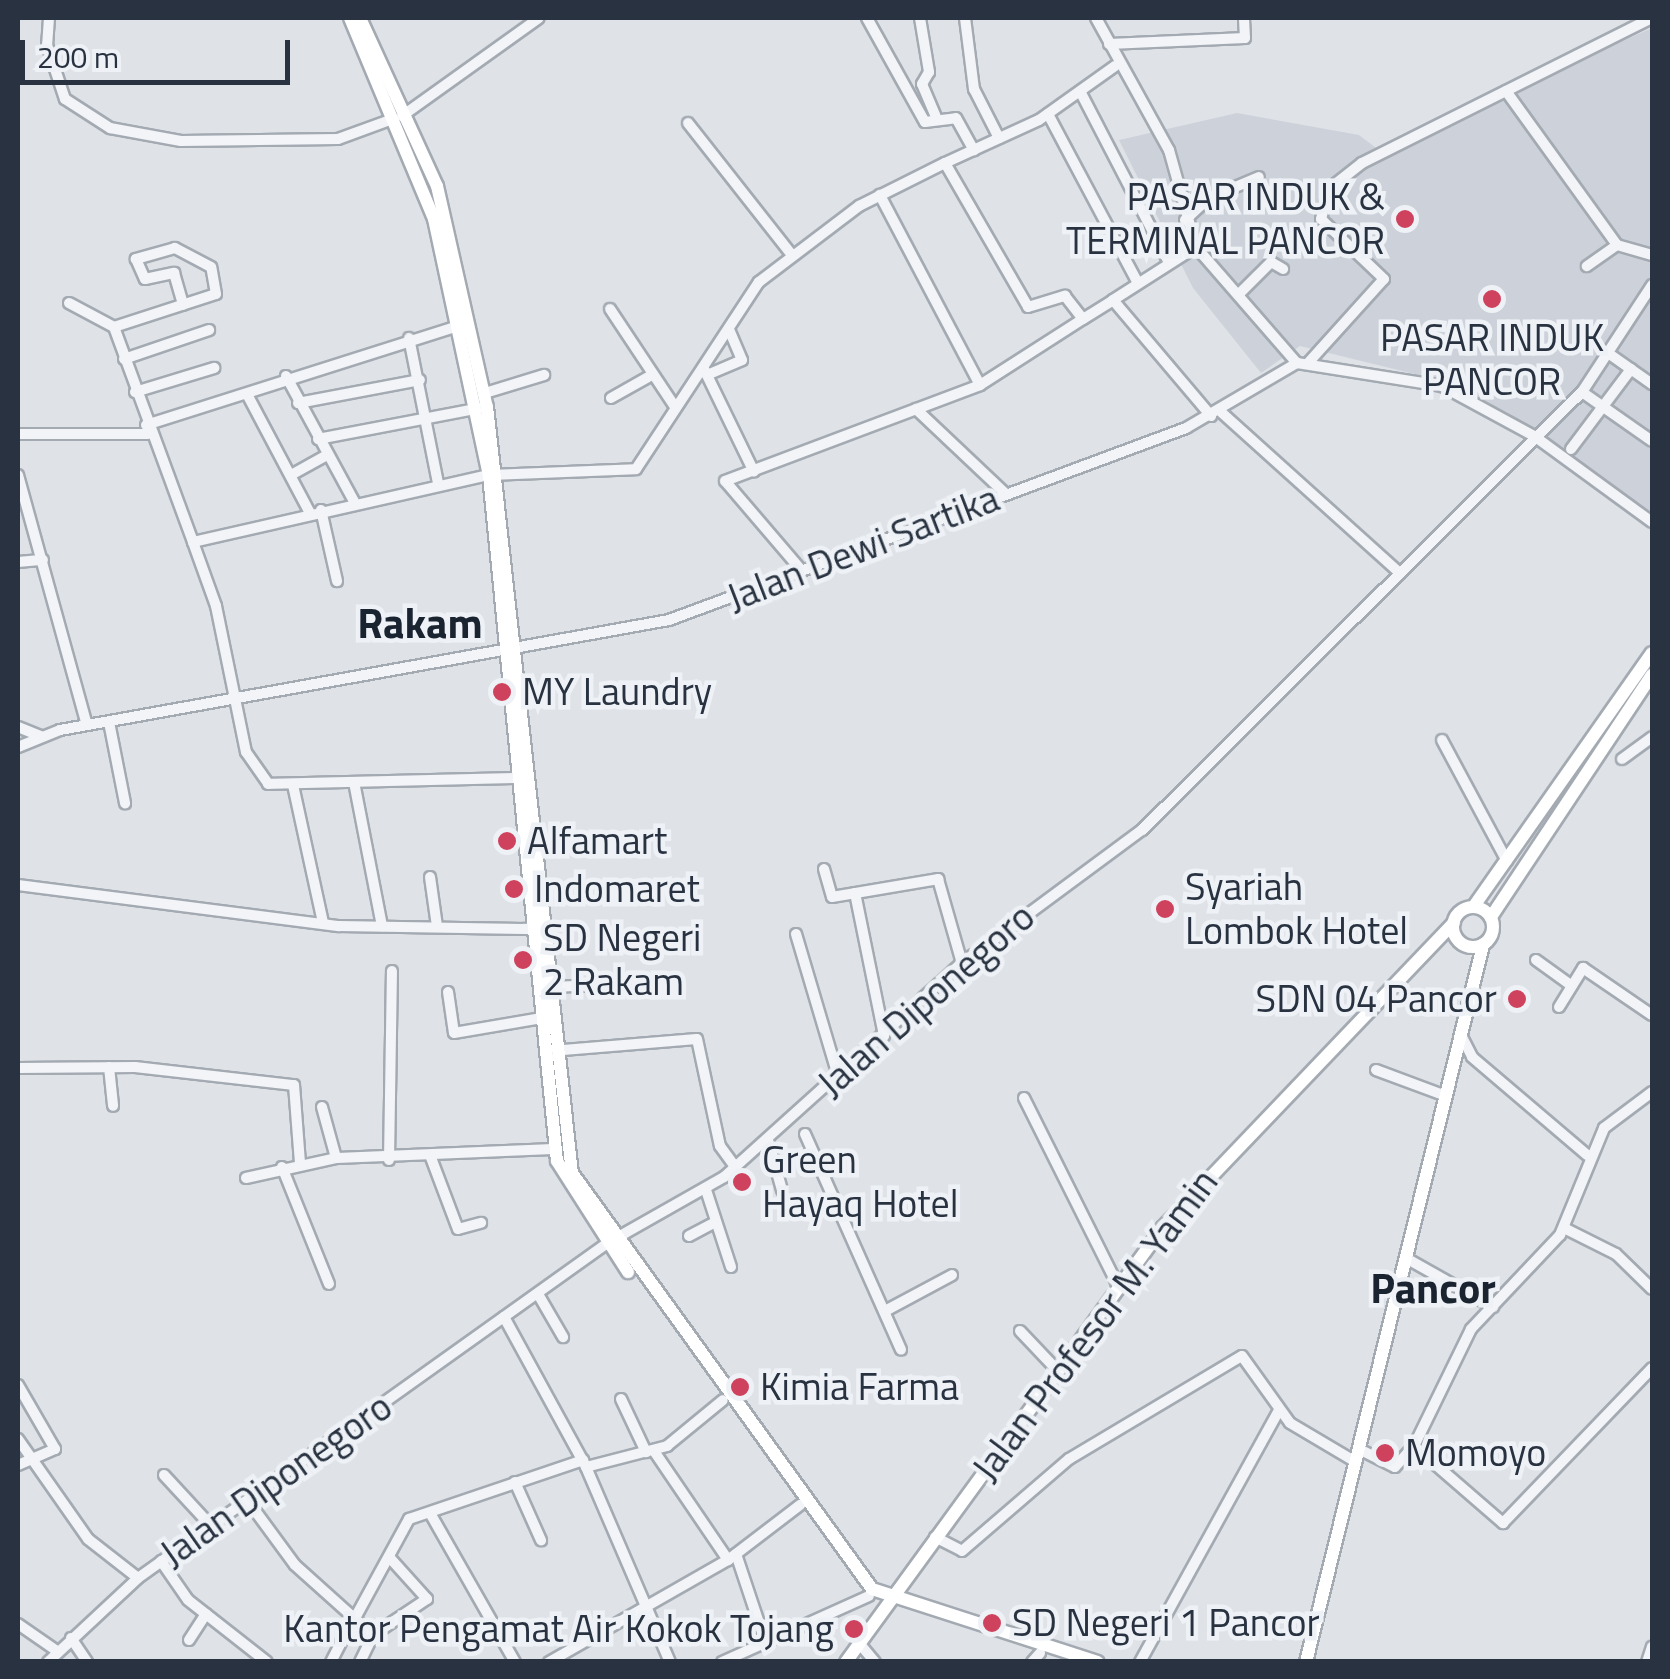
<!DOCTYPE html>
<html>
<head>
<meta charset="utf-8">
<style>
	body { margin:0 }
	#map { position:relative; width:1670px; height:1679px; overflow:hidden; background:#dfe3e8; font-family:"Titillium Web",sans-serif }
	div>[style] { position:absolute }
	[style*='--x'] { left:calc(var(--x)*1px); top:calc(var(--y)*1px); width:calc(var(--w)*1px); rotate:calc(var(--a)*1deg) }
	.built>* { inset:0; background:#cdd2da }
	.roads { filter:drop-shadow(2px 0 #a4aab2) drop-shadow(-2px 0 #a4aab2) drop-shadow(0 2px #a4aab2) drop-shadow(0 -2px #a4aab2) }
	.minor>* { height:10px; margin:-5px; padding:0 5px; transform-origin:5px; border-radius:5px; background:#f2f4f7 }
	.major>* { height:12px; margin:-6px; padding:0 6px; transform-origin:6px; border-radius:6px; background:#fff }
	.major>.ring { margin:-6px; padding:0; box-sizing:content-box; background:none; border:12px solid #fff; border-radius:50% }
	.dots>* { width:28px; height:28px; translate:-50% -50%; box-sizing:border-box; border:5px solid #eef2f6; border-radius:50% }
	span { translate:-50% -50%; white-space:nowrap; text-align:center; line-height:1.15; -webkit-text-stroke:9px #eef2f6; paint-order:stroke }
	.poi-label { font-size:38px; color:#283240 }
	.right { translate:-100% -50%; text-align:right }
	.left { translate:0 -50%; text-align:left }
	.street-label { font-size:38px; color:#283240 }
	.quarter-label { font-size:42px; color:#1a2330; font-weight:700 }
	.frame { position:absolute; inset:0; border:20px solid #283240; pointer-events:none }
	.scale { position:absolute; left:20px; top:40px; width:270px; height:45px; box-sizing:border-box; border:5px solid #283240; border-top:0; padding-left:12px; font-size:30px; line-height:35px; white-space:nowrap; color:#283240; -webkit-text-stroke:8px #eef2f6; paint-order:stroke }
</style>
</head>
<body>
<div id="map">
	<div class="built">
		<i style="clip-path:polygon(1652px 28px,1652px 512px,1447px 382px,1300px 346px,1261px 373px,1193px 288px,1119px 140px,1237px 113px,1359px 135px,1379px 150px)"></i>
	</div>
	<div class="roads">
		<div class="minor">
			<i style="--x:49;--y:18;--w:27;--a:94"></i>
			<i style="--x:47;--y:45;--w:57;--a:71.6"></i>
			<i style="--x:65;--y:99;--w:54;--a:32.8"></i>
			<i style="--x:110;--y:128;--w:72;--a:10.4"></i>
			<i style="--x:181;--y:141;--w:157;--a:-0.7"></i>
			<i style="--x:338;--y:139;--w:55;--a:-20.1"></i>
			<i style="--x:867;--y:18;--w:119;--a:60.9"></i>
			<i style="--x:925;--y:122;--w:31;--a:-7"></i>
			<i style="--x:956;--y:118;--w:37;--a:61"></i>
			<i style="--x:920;--y:18;--w:55;--a:80.5"></i>
			<i style="--x:929;--y:72;--w:14;--a:120"></i>
			<i style="--x:922;--y:84;--w:36;--a:67"></i>
			<i style="--x:965;--y:18;--w:72;--a:82.8"></i>
			<i style="--x:974;--y:89;--w:55;--a:63"></i>
			<i style="--x:1096;--y:18;--w:151;--a:61.1"></i>
			<i style="--x:1169;--y:150;--w:101;--a:74.4"></i>
			<i style="--x:1109;--y:44;--w:136;--a:-2.5"></i>
			<i style="--x:1245;--y:38;--w:20;--a:-93"></i>
			<i style="--x:1506;--y:91;--w:190;--a:54.2"></i>
			<i style="--x:1617;--y:245;--w:37;--a:145"></i>
			<i style="--x:1081;--y:93;--w:191;--a:62.6"></i>
			<i style="--x:1048;--y:114;--w:191;--a:62"></i>
			<i style="--x:402;--y:116;--w:168;--a:-35.6"></i>
			<i style="--x:688;--y:123;--w:167;--a:51.8"></i>
			<i style="--x:945;--y:163;--w:103;--a:-24.6"></i>
			<i style="--x:1039;--y:120;--w:93;--a:-35.4"></i>
			<i style="--x:1185;--y:220;--w:33;--a:-43"></i>
			<i style="--x:1209;--y:198;--w:54;--a:-22.8"></i>
			<i style="--x:1617;--y:245;--w:36;--a:16"></i>
			<i style="--x:1239;--y:294;--w:45;--a:-45"></i>
			<i style="--x:1271;--y:262;--w:14;--a:30"></i>
			<i style="--x:1113;--y:300;--w:98;--a:-32.6"></i>
			<i style="--x:1196;--y:247;--w:154;--a:49"></i>
			<i style="--x:69;--y:303;--w:51;--a:28.1"></i>
			<i style="--x:114;--y:327;--w:107;--a:-17.9"></i>
			<i style="--x:216;--y:294;--w:27;--a:-100"></i>
			<i style="--x:211;--y:267;--w:41;--a:-152.2"></i>
			<i style="--x:175;--y:248;--w:41;--a:164.2"></i>
			<i style="--x:136;--y:259;--w:22;--a:66"></i>
			<i style="--x:145;--y:279;--w:30;--a:-12"></i>
			<i style="--x:174;--y:273;--w:33;--a:74"></i>
			<i style="--x:610;--y:309;--w:118;--a:56.4"></i>
			<i style="--x:114;--y:327;--w:229;--a:69.8"></i>
			<i style="--x:193;--y:542;--w:303;--a:-12.8"></i>
			<i style="--x:489;--y:475;--w:147;--a:-2.3"></i>
			<i style="--x:636;--y:469;--w:224;--a:-56.7"></i>
			<i style="--x:759;--y:282;--w:126;--a:-37.2"></i>
			<i style="--x:859;--y:206;--w:96;--a:-26.6"></i>
			<i style="--x:945;--y:163;--w:166;--a:60"></i>
			<i style="--x:1028;--y:307;--w:39;--a:-17"></i>
			<i style="--x:1065;--y:296;--w:29;--a:52"></i>
			<i style="--x:1083;--y:319;--w:36;--a:-32"></i>
			<i style="--x:1113;--y:300;--w:152;--a:49.8"></i>
			<i style="--x:409;--y:338;--w:148;--a:78.7"></i>
			<i style="--x:1608;--y:353;--w:54;--a:35.2"></i>
			<i style="--x:124;--y:359;--w:90;--a:-18.8"></i>
			<i style="--x:1308;--y:363;--w:113;--a:-47.9"></i>
			<i style="--x:1384;--y:279;--w:87;--a:-136.4"></i>
			<i style="--x:1321;--y:219;--w:31;--a:-75"></i>
			<i style="--x:1329;--y:189;--w:42;--a:-38.2"></i>
			<i style="--x:1362;--y:163;--w:324;--a:-26.6"></i>
			<i style="--x:704;--y:369;--w:114;--a:64.1"></i>
			<i style="--x:707;--y:375;--w:38;--a:-23"></i>
			<i style="--x:742;--y:360;--w:34;--a:-113"></i>
			<i style="--x:286;--y:376;--w:142;--a:61.5"></i>
			<i style="--x:980;--y:385;--w:122;--a:-32.7"></i>
			<i style="--x:135;--y:392;--w:83;--a:-16.9"></i>
			<i style="--x:1582;--y:392;--w:128;--a:-56.8"></i>
			<i style="--x:485;--y:393;--w:62;--a:-17"></i>
			<i style="--x:248;--y:396;--w:132;--a:62.1"></i>
			<i style="--x:611;--y:398;--w:45;--a:-29.4"></i>
			<i style="--x:298;--y:403;--w:124;--a:-10.7"></i>
			<i style="--x:916;--y:409;--w:124;--a:43.4"></i>
			<i style="--x:1221;--y:412;--w:241;--a:42"></i>
			<i style="--x:146;--y:425;--w:330;--a:-17.6"></i>
			<i style="--x:18;--y:434;--w:130;--a:0"></i>
			<i style="--x:318;--y:439;--w:166;--a:-10.8"></i>
			<i style="--x:1571;--y:449;--w:100;--a:-53.1"></i>
			<i style="--x:18;--y:475;--w:259;--a:74.6"></i>
			<i style="--x:291;--y:475;--w:41;--a:-29.1"></i>
			<i style="--x:321;--y:510;--w:73;--a:77.3"></i>
			<i style="--x:193;--y:542;--w:68;--a:70.2"></i>
			<i style="--x:216;--y:606;--w:149;--a:78.4"></i>
			<i style="--x:246;--y:752;--w:39;--a:55"></i>
			<i style="--x:268;--y:784;--w:252;--a:-1.4"></i>
			<i style="--x:18;--y:562;--w:25;--a:-5"></i>
			<i style="--x:802;--y:571;--w:118;--a:-130.5"></i>
			<i style="--x:725;--y:481;--w:272;--a:-20.6"></i>
			<i style="--x:980;--y:385;--w:215;--a:-117.8"></i>
			<i style="--x:109;--y:722;--w:83;--a:78.8"></i>
			<i style="--x:18;--y:727;--w:24;--a:22"></i>
			<i style="--x:1442;--y:740;--w:137;--a:61.8"></i>
			<i style="--x:18;--y:747;--w:45;--a:-22"></i>
			<i style="--x:60;--y:730;--w:619;--a:-10.24"></i>
			<i style="--x:669;--y:620;--w:552;--a:-20.37"></i>
			<i style="--x:1186;--y:428;--w:129;--a:-30.4"></i>
			<i style="--x:1297;--y:363;--w:147;--a:9"></i>
			<i style="--x:1442;--y:386;--w:105;--a:28.5"></i>
			<i style="--x:1534;--y:436;--w:146;--a:36.1"></i>
			<i style="--x:1622;--y:759;--w:37;--a:-36"></i>
			<i style="--x:354;--y:782;--w:147;--a:79"></i>
			<i style="--x:293;--y:785;--w:141;--a:77.7"></i>
			<i style="--x:824;--y:869;--w:29;--a:74"></i>
			<i style="--x:832;--y:897;--w:108;--a:-9.6"></i>
			<i style="--x:938;--y:879;--w:87;--a:74.1"></i>
			<i style="--x:430;--y:877;--w:49;--a:81.9"></i>
			<i style="--x:18;--y:885;--w:324;--a:7.3"></i>
			<i style="--x:339;--y:926;--w:194;--a:0.9"></i>
			<i style="--x:855;--y:893;--w:146;--a:78.5"></i>
			<i style="--x:796;--y:934;--w:148;--a:73.5"></i>
			<i style="--x:1536;--y:960;--w:44;--a:35.8"></i>
			<i style="--x:550;--y:987;--w:76;--a:-2.3"></i>
			<i style="--x:448;--y:992;--w:41;--a:81.7"></i>
			<i style="--x:454;--y:1033;--w:89;--a:-9.7"></i>
			<i style="--x:1559;--y:1007;--w:46;--a:-58.4"></i>
			<i style="--x:1583;--y:968;--w:83;--a:34.3"></i>
			<i style="--x:1462;--y:1037;--w:22;--a:63"></i>
			<i style="--x:1472;--y:1057;--w:151;--a:40.4"></i>
			<i style="--x:551;--y:1051;--w:146;--a:-4.7"></i>
			<i style="--x:697;--y:1039;--w:109;--a:77.9"></i>
			<i style="--x:720;--y:1146;--w:26;--a:54"></i>
			<i style="--x:109;--y:1067;--w:39;--a:84"></i>
			<i style="--x:18;--y:1068;--w:117;--a:-0.5"></i>
			<i style="--x:135;--y:1067;--w:160;--a:6.5"></i>
			<i style="--x:294;--y:1085;--w:78;--a:85.6"></i>
			<i style="--x:1376;--y:1070;--w:75;--a:20.4"></i>
			<i style="--x:1024;--y:1098;--w:208;--a:63.4"></i>
			<i style="--x:322;--y:1107;--w:53;--a:74.6"></i>
			<i style="--x:805;--y:1134;--w:236;--a:66"></i>
			<i style="--x:768;--y:1140;--w:52;--a:74.4"></i>
			<i style="--x:430;--y:1155;--w:79;--a:69.3"></i>
			<i style="--x:458;--y:1229;--w:24;--a:-15"></i>
			<i style="--x:389;--y:1160;--w:189;--a:-89.1"></i>
			<i style="--x:282;--y:1167;--w:126;--a:68.1"></i>
			<i style="--x:246;--y:1178;--w:92;--a:-12.5"></i>
			<i style="--x:336;--y:1158;--w:218;--a:-2.4"></i>
			<i style="--x:706;--y:1190;--w:81;--a:72"></i>
			<i style="--x:1564;--y:1228;--w:58;--a:26.6"></i>
			<i style="--x:1616;--y:1254;--w:50;--a:44.2"></i>
			<i style="--x:689;--y:1236;--w:26;--a:-28"></i>
			<i style="--x:1406;--y:1258;--w:100;--a:29.4"></i>
			<i style="--x:538;--y:1294;--w:50;--a:59.8"></i>
			<i style="--x:885;--y:1311;--w:76;--a:-28.2"></i>
			<i style="--x:504;--y:1317;--w:171;--a:61.3"></i>
			<i style="--x:586;--y:1467;--w:212;--a:66.7"></i>
			<i style="--x:1020;--y:1331;--w:52;--a:46.5"></i>
			<i style="--x:18;--y:1385;--w:74;--a:60"></i>
			<i style="--x:55;--y:1449;--w:40;--a:156.6"></i>
			<i style="--x:621;--y:1399;--w:59;--a:64.7"></i>
			<i style="--x:18;--y:1439;--w:122;--a:55"></i>
			<i style="--x:88;--y:1539;--w:63;--a:38"></i>
			<i style="--x:1414;--y:1446;--w:118;--a:40.9"></i>
			<i style="--x:1503;--y:1523;--w:215;--a:-46.1"></i>
			<i style="--x:1359;--y:1449;--w:40;--a:26.6"></i>
			<i style="--x:1395;--y:1467;--w:28;--a:-48"></i>
			<i style="--x:1414;--y:1446;--w:130;--a:-64"></i>
			<i style="--x:1471;--y:1329;--w:129;--a:-46.6"></i>
			<i style="--x:1560;--y:1235;--w:116;--a:-67.6"></i>
			<i style="--x:1604;--y:1128;--w:60;--a:-36.9"></i>
			<i style="--x:654;--y:1451;--w:132;--a:55.8"></i>
			<i style="--x:586;--y:1467;--w:84;--a:-14.5"></i>
			<i style="--x:667;--y:1446;--w:72;--a:-39.4"></i>
			<i style="--x:164;--y:1475;--w:69;--a:47.3"></i>
			<i style="--x:515;--y:1482;--w:64;--a:65.9"></i>
			<i style="--x:248;--y:1501;--w:79;--a:53.7"></i>
			<i style="--x:295;--y:1565;--w:105;--a:41.9"></i>
			<i style="--x:373;--y:1635;--w:65;--a:-33.7"></i>
			<i style="--x:427;--y:1599;--w:55;--a:-132.1"></i>
			<i style="--x:430;--y:1513;--w:172;--a:60.3"></i>
			<i style="--x:935;--y:1537;--w:30;--a:27"></i>
			<i style="--x:962;--y:1551;--w:141;--a:-40.7"></i>
			<i style="--x:1069;--y:1459;--w:201;--a:-30.8"></i>
			<i style="--x:1242;--y:1356;--w:82;--a:54.4"></i>
			<i style="--x:1290;--y:1423;--w:77;--a:30.6"></i>
			<i style="--x:736;--y:1554;--w:89;--a:71.6"></i>
			<i style="--x:161;--y:1561;--w:47;--a:55.3"></i>
			<i style="--x:188;--y:1600;--w:100;--a:38.1"></i>
			<i style="--x:355;--y:1618;--w:113;--a:-61.4"></i>
			<i style="--x:409;--y:1519;--w:184;--a:-18.7"></i>
			<i style="--x:18;--y:1624;--w:47;--a:34.7"></i>
			<i style="--x:71;--y:1638;--w:29;--a:56"></i>
			<i style="--x:189;--y:1640;--w:31;--a:-57"></i>
			<i style="--x:859;--y:1643;--w:25;--a:50"></i>
			<i style="--x:48;--y:1662;--w:123;--a:-43"></i>
			<i style="--x:138;--y:1578;--w:575;--a:-35.51"></i>
			<i style="--x:606;--y:1244;--w:136;--a:-29.6"></i>
			<i style="--x:724;--y:1177;--w:320;--a:-42"></i>
			<i style="--x:962;--y:963;--w:224;--a:-36.5"></i>
			<i style="--x:1142;--y:830;--w:621;--a:-44.87"></i>
			<i style="--x:1582;--y:392;--w:85;--a:35"></i>
			<i style="--x:331;--y:1662;--w:51;--a:-62.9"></i>
			<i style="--x:360;--y:1662;--w:30;--a:-64"></i>
			<i style="--x:549;--y:1662;--w:206;--a:-29.7"></i>
			<i style="--x:728;--y:1560;--w:91;--a:-37.4"></i>
			<i style="--x:722;--y:1662;--w:161;--a:-24.2"></i>
			<i style="--x:1032;--y:1662;--w:12;--a:-48"></i>
			<i style="--x:1140;--y:1662;--w:288;--a:-61.1"></i>
			<i style="--x:1647;--y:1662;--w:16;--a:-72"></i>
		</div>
		<div class="major">
			<i style="--x:350;--y:18;--w:218;--a:67.3"></i>
			<i style="--x:434;--y:219;--w:262;--a:77.9"></i>
			<i style="--x:489;--y:475;--w:689;--a:84.34"></i>
			<i style="--x:557;--y:1161;--w:132;--a:57.4"></i>
			<i style="--x:360;--y:18;--w:185;--a:65.4"></i>
			<i style="--x:437;--y:186;--w:227;--a:77.3"></i>
			<i style="--x:487;--y:407;--w:771;--a:83.67"></i>
			<i style="--x:572;--y:1173;--w:513;--a:54.2"></i>
			<i style="--x:872;--y:1589;--w:237;--a:17.9"></i>
			<i style="--x:1474;--y:906;--w:309;--a:-54.9"></i>
			<i class="ring" style="left:1453px;top:907px;width:28px;height:28px"></i>
			<i style="--x:1491;--y:917;--w:291;--a:-56.4"></i>
			<i style="--x:846;--y:1662;--w:538;--a:-53.92"></i>
			<i style="--x:1163;--y:1227;--w:421;--a:-46.3"></i>
			<i style="--x:1306;--y:1662;--w:739;--a:-76.13"></i>
		</div>
	</div>
	<div class="dots">
		<i style="left:1405px;top:219px;background:#cf425e"></i>
		<i style="left:1492px;top:299px;background:#cf425e"></i>
		<i style="left:502px;top:692px;background:#cf425e"></i>
		<i style="left:507px;top:841px;background:#cf425e"></i>
		<i style="left:514px;top:889px;background:#cf425e"></i>
		<i style="left:1165px;top:909px;background:#cf425e"></i>
		<i style="left:523px;top:960px;background:#cf425e"></i>
		<i style="left:1517px;top:999px;background:#cf425e"></i>
		<i style="left:742px;top:1182px;background:#cf425e"></i>
		<i style="left:740px;top:1387px;background:#cf425e"></i>
		<i style="left:1385px;top:1453px;background:#cf425e"></i>
		<i style="left:992px;top:1623px;background:#cf425e"></i>
		<i style="left:854px;top:1629px;background:#cf425e"></i>
	</div>
	<div class="poi-label">
		<span class="right" style="left:1385px;top:219px">PASAR INDUK &amp;<br>TERMINAL PANCOR</span>
		<span style="left:1492px;top:360px">PASAR INDUK<br>PANCOR</span>
		<span class="left" style="left:522px;top:692px">MY Laundry</span>
		<span class="left" style="left:527px;top:841px">Alfamart</span>
		<span class="left" style="left:1185px;top:909px">Syariah<br>Lombok Hotel</span>
		<span class="left" style="left:534px;top:889px">Indomaret</span>
		<span class="left" style="left:543px;top:960px">SD Negeri<br>2 Rakam</span>
		<span class="right" style="left:1497px;top:999px">SDN 04 Pancor</span>
		<span class="left" style="left:762px;top:1182px">Green<br>Hayaq Hotel</span>
		<span class="left" style="left:760px;top:1387px">Kimia Farma</span>
		<span class="left" style="left:1405px;top:1453px">Momoyo</span>
		<span class="left" style="left:1012px;top:1623px">SD Negeri 1 Pancor</span>
		<span class="right" style="left:834px;top:1629px">Kantor Pengamat Air Kokok Tojang</span>
	</div>
	<div class="street-label">
		<span style="left:863px;top:548px;rotate:-21deg">Jalan Dewi Sartika</span>
		<span style="left:926px;top:1000px;rotate:-41deg">Jalan Diponegoro</span>
		<span style="left:1095px;top:1325px;rotate:-53deg">Jalan Profesor M. Yamin</span>
		<span style="left:276px;top:1480px;rotate:-35deg">Jalan Diponegoro</span>
	</div>
	<div class="quarter-label">
		<span style="left:420px;top:622px">Rakam</span>
		<span style="left:1433px;top:1287px">Pancor</span>
	</div>
	<div class="frame"></div>
	<div class="scale">200 m</div>
</div>
</body>
</html>
